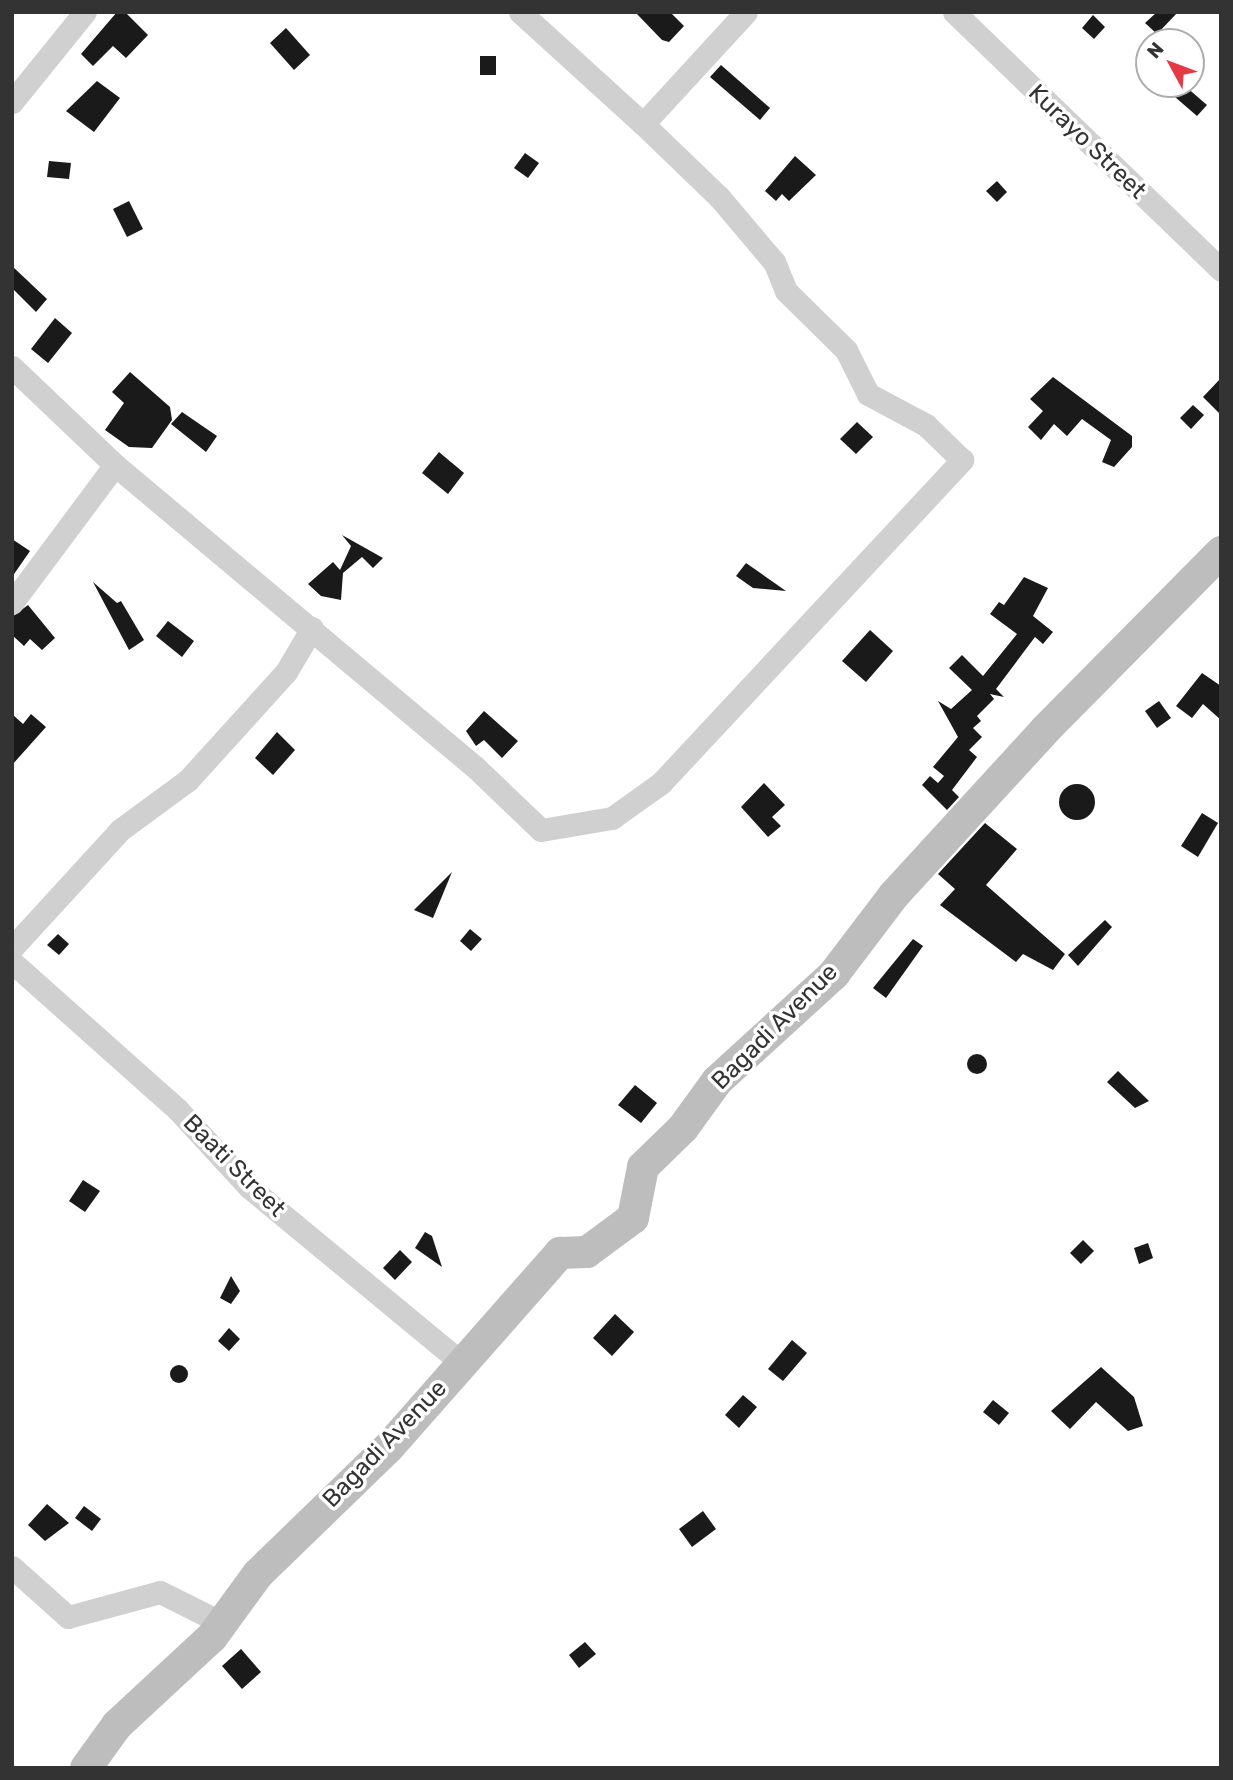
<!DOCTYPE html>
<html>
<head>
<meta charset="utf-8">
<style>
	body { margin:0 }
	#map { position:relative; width:1233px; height:1780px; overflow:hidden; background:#fff; font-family:Rubik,sans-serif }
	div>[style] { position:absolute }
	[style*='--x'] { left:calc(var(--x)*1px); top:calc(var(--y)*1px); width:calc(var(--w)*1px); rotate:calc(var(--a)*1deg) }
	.building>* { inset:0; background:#1a1a1a }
	.round { border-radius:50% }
	.street>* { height:23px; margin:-11.5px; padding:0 11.5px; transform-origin:11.5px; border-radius:11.5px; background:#d0d0d0 }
	.secondary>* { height:32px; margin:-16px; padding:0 16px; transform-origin:16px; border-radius:16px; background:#bdbdbd }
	span { translate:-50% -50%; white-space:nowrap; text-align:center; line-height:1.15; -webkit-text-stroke:7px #fff; paint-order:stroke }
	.street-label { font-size:24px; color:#333 }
	.frame { position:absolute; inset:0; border:14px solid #333; pointer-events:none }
	.north { position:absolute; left:1135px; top:28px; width:70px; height:70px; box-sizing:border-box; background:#fff; border:2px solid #adadad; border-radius:50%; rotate:311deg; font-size:19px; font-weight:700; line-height:28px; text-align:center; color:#333 }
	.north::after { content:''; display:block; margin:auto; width:24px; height:32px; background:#e63946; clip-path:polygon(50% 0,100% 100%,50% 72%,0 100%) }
</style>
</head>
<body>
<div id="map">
	<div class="building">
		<i style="clip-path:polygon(117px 12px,125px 12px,148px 35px,126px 58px,113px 46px,93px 66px,81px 54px)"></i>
		<i style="clip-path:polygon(635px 12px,670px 12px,684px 26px,669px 42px,662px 40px)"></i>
		<i style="clip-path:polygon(1157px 12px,1178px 12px,1157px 34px,1145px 23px)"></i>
		<i style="clip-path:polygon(1093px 15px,1105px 27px,1094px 39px,1082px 28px)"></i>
		<i style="clip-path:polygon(286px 28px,310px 55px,294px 70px,270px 43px)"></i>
		<i style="clip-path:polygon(480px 56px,496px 56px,496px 75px,480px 75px)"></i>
		<i style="clip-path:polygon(721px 65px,770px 108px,760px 120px,710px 77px)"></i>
		<i style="clip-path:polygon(97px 81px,120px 98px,94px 132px,66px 111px)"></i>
		<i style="clip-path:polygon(1185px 86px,1207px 105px,1197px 116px,1175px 97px)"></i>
		<i style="clip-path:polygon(525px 153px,539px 163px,528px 178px,514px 168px)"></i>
		<i style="clip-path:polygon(795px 156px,816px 175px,789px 201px,782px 194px,776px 201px,765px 191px)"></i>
		<i style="clip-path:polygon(49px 161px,71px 163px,69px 179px,47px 177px)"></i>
		<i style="clip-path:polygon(997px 181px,1007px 192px,997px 202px,986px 191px)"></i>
		<i style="clip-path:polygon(129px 201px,143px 229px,127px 237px,113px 209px)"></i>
		<i style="clip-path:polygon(12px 266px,47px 299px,36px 312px,12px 288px)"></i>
		<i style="clip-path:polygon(55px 318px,72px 333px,48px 363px,31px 349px)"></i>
		<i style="clip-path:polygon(130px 372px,170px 407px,172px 420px,152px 448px,129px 447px,105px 430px,124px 403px,112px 392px)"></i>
		<i style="clip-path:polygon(1053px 377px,1132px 436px,1132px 447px,1114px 467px,1102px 462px,1111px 440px,1082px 419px,1067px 436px,1054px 424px,1041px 440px,1028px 427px,1043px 411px,1030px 399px)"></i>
		<i style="clip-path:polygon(1221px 378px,1221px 415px,1203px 397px)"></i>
		<i style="clip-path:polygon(1193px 405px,1204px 415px,1191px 429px,1180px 418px)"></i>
		<i style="clip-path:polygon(182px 412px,217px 436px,206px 452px,171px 424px)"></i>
		<i style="clip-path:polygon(857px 422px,873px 437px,856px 454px,840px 439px)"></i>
		<i style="clip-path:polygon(439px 452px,464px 473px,448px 494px,422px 473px)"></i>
		<i style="clip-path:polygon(342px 535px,383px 558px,373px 568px,362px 557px,343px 573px,341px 600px,321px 596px,308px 584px,333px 562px,340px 570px,351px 546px)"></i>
		<i style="clip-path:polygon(12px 539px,30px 551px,12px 577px)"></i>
		<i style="clip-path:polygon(746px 563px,786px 591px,753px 588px,736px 576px)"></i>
		<i style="clip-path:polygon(1024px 577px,1048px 588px,1033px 616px,1053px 632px,1043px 644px,1035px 637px,996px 689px,1004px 697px,990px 694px,994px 699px,977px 716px,981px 721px,973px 728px,982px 737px,969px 750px,977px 757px,952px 790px,959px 797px,947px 810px,922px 785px,930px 776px,938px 783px,944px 776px,933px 767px,958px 737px,938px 701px,951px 709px,972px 690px,949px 668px,962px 655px,983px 676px,1017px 634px,990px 614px,999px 602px,1004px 605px)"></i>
		<i style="clip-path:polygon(93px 582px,117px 603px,121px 601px,144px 640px,129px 650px)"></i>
		<i style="clip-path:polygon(28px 605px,55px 638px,42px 650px,30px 639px,24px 646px,12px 635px,12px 617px)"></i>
		<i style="clip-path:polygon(168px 621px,194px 641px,182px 657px,156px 636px)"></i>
		<i style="clip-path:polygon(870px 630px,893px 651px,866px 682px,842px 661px)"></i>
		<i style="clip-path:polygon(1202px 673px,1221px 686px,1221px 720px,1203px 704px,1192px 718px,1176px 706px)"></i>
		<i style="clip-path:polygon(1159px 701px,1171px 718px,1157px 728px,1145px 711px)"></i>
		<i style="clip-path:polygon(484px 711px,518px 741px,502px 758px,484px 740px,476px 746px,466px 731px)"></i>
		<i style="clip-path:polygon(12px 714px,23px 724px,31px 714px,46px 727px,12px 765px)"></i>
		<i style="clip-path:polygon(277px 732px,295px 750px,273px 775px,255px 758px)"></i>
		<i style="clip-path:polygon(764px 783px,785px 805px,772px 817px,781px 826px,768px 837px,741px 807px)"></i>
		<i class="round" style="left:1059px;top:784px;width:36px;height:36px"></i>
		<i style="clip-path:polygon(1202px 813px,1218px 823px,1198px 857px,1181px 846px)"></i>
		<i style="clip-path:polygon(985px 823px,1017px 849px,986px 885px,1065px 954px,1053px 970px,1023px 954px,1016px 962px,940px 905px,955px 889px,938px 874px)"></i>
		<i style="clip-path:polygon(452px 872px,433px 918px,414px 910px)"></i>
		<i style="clip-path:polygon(1105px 920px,1112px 927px,1078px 966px,1068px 955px)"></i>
		<i style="clip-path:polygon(470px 929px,482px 939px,471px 951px,460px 941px)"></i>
		<i style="clip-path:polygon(58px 934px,69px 944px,59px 955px,47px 945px)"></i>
		<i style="clip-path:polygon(913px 939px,923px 946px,886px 998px,873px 988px)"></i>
		<i class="round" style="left:967px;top:1054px;width:20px;height:20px"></i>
		<i style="clip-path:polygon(1118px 1071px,1149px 1101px,1135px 1108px,1107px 1082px)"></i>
		<i style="clip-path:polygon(635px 1085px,657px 1103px,641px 1123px,618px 1105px)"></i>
		<i style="clip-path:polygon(83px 1180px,100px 1191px,85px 1212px,69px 1201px)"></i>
		<i style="clip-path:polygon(425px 1232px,432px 1236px,442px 1267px,415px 1248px)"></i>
		<i style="clip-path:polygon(1083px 1240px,1094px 1251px,1081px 1264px,1070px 1253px)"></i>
		<i style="clip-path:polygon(1148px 1243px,1153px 1258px,1139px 1264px,1134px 1248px)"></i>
		<i style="clip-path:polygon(400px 1250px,412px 1262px,395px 1280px,383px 1268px)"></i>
		<i style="clip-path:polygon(231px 1276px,240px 1291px,231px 1304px,220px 1298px)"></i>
		<i style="clip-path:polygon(615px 1314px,634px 1332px,612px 1356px,593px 1338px)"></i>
		<i style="clip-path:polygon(229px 1328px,240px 1339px,229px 1351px,218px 1341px)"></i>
		<i style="clip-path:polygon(792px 1340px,807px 1353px,783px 1381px,768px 1369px)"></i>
		<i class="round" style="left:170px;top:1365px;width:18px;height:18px"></i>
		<i style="clip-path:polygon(1101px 1367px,1134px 1397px,1143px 1426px,1128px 1431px,1096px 1402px,1070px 1429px,1051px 1411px)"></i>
		<i style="clip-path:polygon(743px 1395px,757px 1407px,739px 1428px,725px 1415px)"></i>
		<i style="clip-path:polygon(993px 1400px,1009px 1413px,999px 1425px,983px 1412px)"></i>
		<i style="clip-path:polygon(47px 1504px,69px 1523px,45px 1541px,28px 1525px)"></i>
		<i style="clip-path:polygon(84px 1506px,101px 1519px,92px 1531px,75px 1518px)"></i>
		<i style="clip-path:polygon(703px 1511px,716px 1529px,692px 1547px,679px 1529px)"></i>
		<i style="clip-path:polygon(585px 1642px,596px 1654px,579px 1668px,569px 1655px)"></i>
		<i style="clip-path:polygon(241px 1649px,261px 1672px,242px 1689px,222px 1666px)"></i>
	</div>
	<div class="street">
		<i style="--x:520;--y:12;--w:166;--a:42.3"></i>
		<i style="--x:643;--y:124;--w:152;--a:-47.4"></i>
		<i style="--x:954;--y:12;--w:371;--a:44"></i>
		<i style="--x:12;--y:102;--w:116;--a:-51"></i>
		<i style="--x:12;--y:367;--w:142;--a:43.6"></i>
		<i style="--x:115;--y:465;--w:470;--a:40"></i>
		<i style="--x:475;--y:767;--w:91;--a:43.7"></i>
		<i style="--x:541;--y:830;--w:72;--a:-9.6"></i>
		<i style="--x:612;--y:818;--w:60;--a:-35.5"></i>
		<i style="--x:661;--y:783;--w:442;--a:-47"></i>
		<i style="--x:962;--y:460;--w:50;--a:-135.8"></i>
		<i style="--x:926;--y:425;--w:66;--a:-151.9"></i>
		<i style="--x:868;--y:394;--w:49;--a:-116.6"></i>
		<i style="--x:846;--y:350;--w:84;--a:-135.5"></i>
		<i style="--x:786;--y:291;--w:31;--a:-112"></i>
		<i style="--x:774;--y:262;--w:84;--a:-130.2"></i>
		<i style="--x:720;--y:198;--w:107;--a:-136.1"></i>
		<i style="--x:12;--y:603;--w:172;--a:-53.3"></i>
		<i style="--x:12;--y:948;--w:160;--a:-47.5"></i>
		<i style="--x:120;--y:830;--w:84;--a:-36.3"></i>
		<i style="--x:188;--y:780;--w:146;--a:-47.8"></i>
		<i style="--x:286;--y:672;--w:51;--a:-59.4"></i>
		<i style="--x:12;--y:962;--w:222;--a:41.7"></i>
		<i style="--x:178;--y:1110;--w:105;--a:47.3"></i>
		<i style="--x:249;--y:1187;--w:276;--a:39.6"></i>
		<i style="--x:12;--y:1567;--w:75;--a:41.8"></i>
		<i style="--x:68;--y:1617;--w:95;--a:-15.2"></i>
		<i style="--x:160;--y:1592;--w:69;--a:26.6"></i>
	</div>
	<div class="secondary">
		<i style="--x:86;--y:1768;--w:53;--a:-54.2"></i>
		<i style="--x:117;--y:1725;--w:129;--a:-42.8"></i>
		<i style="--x:212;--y:1637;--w:78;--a:-53.9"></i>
		<i style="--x:258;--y:1574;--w:182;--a:-44.1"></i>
		<i style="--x:389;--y:1447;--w:259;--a:-48.6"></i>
		<i style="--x:560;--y:1253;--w:27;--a:-2"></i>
		<i style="--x:587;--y:1252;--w:57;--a:-36.5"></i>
		<i style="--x:633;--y:1218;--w:52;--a:-78.9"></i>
		<i style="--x:643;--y:1167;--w:56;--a:-44.3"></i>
		<i style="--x:683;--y:1128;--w:58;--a:-54.1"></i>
		<i style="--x:717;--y:1081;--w:159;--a:-42.4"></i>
		<i style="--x:834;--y:974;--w:99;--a:-52.8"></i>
		<i style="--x:894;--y:895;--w:225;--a:-47.5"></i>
		<i style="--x:1046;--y:729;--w:249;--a:-45.3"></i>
	</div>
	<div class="street-label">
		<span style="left:1087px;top:142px;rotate:44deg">Kurayo Street</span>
		<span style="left:775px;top:1027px;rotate:-45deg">Bagadi Avenue</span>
		<span style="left:234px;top:1166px;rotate:45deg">Baati Street</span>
		<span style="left:385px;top:1444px;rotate:-46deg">Bagadi Avenue</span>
	</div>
	<div class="frame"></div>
	<div class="north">N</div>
</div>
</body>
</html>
